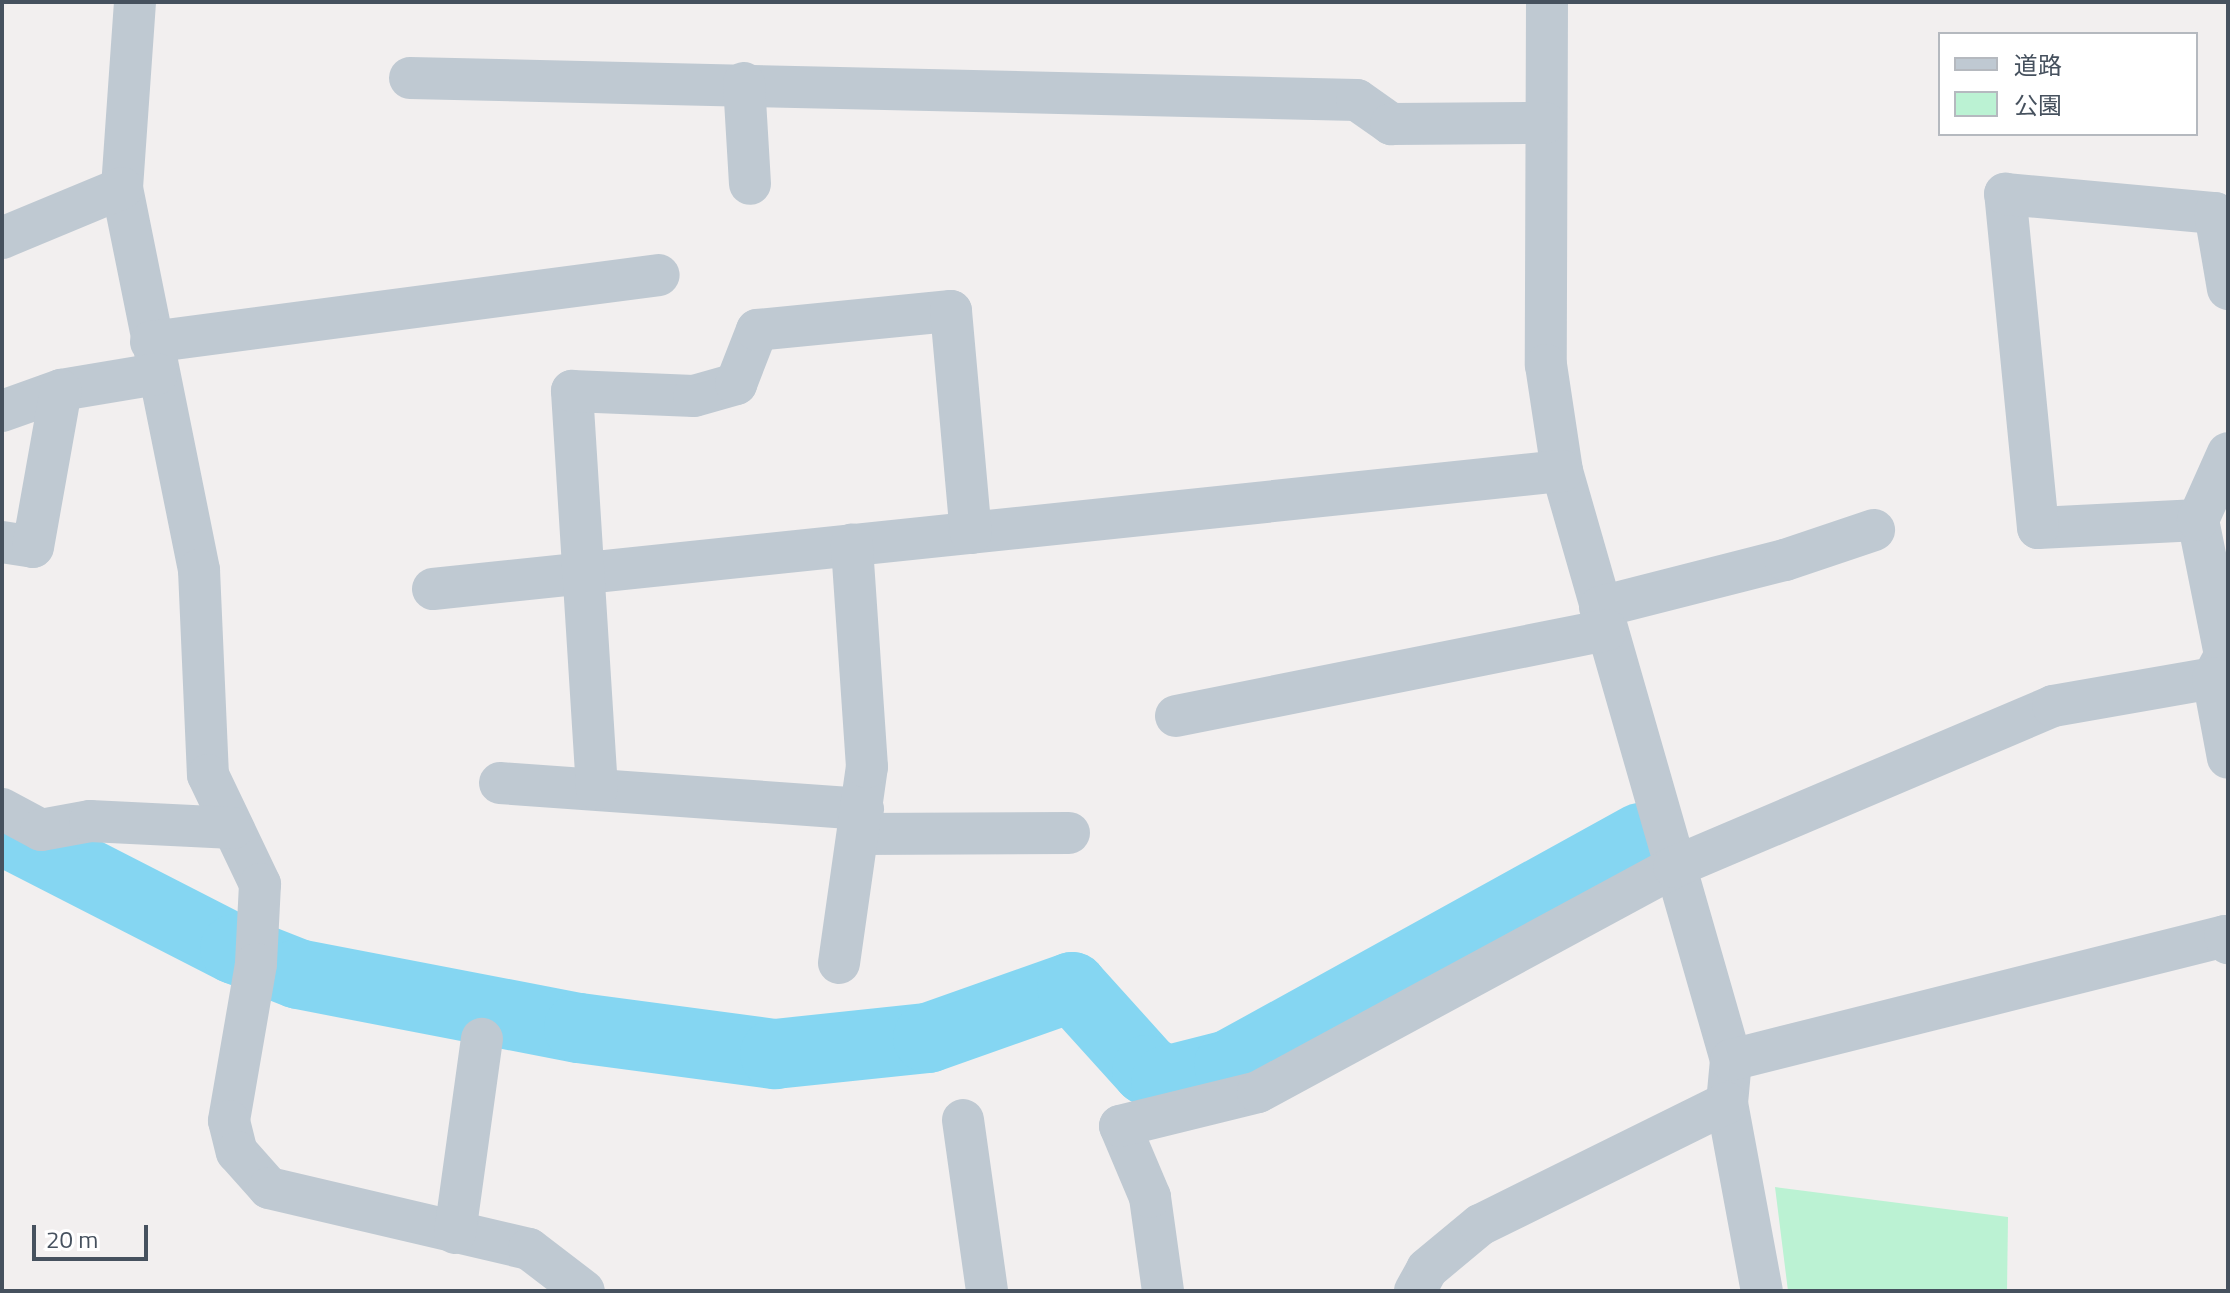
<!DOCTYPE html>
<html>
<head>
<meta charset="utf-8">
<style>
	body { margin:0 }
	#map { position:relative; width:2230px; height:1293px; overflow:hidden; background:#f2efef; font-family:"Titillium Web","Noto Sans JP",sans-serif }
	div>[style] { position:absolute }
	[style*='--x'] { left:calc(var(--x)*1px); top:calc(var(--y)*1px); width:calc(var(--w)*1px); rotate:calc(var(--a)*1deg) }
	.green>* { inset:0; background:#bbf2d3 }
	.river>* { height:70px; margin:-35px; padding:0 35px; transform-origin:35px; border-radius:35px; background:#85d6f2 }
	.minor>* { height:42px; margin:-21px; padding:0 21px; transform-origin:21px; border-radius:21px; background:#bfc9d2 }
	span { translate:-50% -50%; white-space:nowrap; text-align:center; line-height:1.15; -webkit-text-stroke:6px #fff; paint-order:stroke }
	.frame { position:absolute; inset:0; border:4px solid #46515e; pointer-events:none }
	.legend { position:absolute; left:1938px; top:32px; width:260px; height:104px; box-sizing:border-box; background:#fff; border:2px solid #b5b9bf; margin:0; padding:10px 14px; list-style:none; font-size:24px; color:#46515e }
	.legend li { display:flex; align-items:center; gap:16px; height:40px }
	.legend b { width:40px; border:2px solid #b5b9bf }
	.scale { position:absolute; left:32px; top:1225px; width:116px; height:36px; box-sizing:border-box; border:4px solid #46515e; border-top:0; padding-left:10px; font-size:24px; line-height:28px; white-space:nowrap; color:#46515e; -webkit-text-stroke:6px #fff; paint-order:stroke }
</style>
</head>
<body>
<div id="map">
	<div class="green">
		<i style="clip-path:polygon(1775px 1187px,2008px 1217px,2007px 1291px,1788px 1291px)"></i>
	</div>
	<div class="river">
		<i style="--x:2;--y:830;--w:262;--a:27.1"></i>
		<i style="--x:235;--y:949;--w:68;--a:21.6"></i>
		<i style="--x:298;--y:974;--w:286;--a:10.9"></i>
		<i style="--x:579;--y:1028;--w:198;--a:7.6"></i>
		<i style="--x:775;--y:1054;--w:154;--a:-6"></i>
		<i style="--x:928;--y:1038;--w:153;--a:-19.5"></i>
		<i style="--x:1072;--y:987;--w:112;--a:47.9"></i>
		<i style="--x:1147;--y:1070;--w:22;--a:30"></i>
		<i style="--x:1166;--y:1081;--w:65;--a:-14.3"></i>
		<i style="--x:1229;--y:1065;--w:470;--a:-28.9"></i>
	</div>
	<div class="minor">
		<i style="--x:135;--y:2;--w:186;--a:94"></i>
		<i style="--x:122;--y:188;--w:390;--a:78.6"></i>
		<i style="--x:199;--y:570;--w:205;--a:87.5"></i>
		<i style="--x:208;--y:775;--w:121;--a:64.5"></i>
		<i style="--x:260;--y:884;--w:80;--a:92.9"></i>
		<i style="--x:256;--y:964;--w:159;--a:99.8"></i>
		<i style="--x:229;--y:1121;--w:32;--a:76"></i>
		<i style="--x:237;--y:1152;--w:48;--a:48.4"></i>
		<i style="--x:269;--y:1188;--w:267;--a:13.2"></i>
		<i style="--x:529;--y:1249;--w:69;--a:37.4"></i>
		<i style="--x:1547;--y:2;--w:363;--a:90.2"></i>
		<i style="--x:1546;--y:365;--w:107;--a:81.4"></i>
		<i style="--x:1562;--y:471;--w:613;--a:73.99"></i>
		<i style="--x:1731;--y:1060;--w:43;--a:95.3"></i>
		<i style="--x:1727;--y:1103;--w:191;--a:79.5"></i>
		<i style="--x:410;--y:78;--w:947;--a:1.33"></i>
		<i style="--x:1357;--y:100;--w:42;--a:35.2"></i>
		<i style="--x:1391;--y:124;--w:154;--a:-0.4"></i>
		<i style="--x:744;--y:83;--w:101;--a:86.6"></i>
		<i style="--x:2;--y:238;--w:130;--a:-22.6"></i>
		<i style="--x:151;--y:342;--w:512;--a:-7.51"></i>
		<i style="--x:2;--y:411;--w:63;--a:-19.6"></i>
		<i style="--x:61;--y:390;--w:97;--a:-9.5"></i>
		<i style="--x:2198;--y:520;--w:160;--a:177.1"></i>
		<i style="--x:2038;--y:528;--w:336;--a:-95.6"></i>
		<i style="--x:2005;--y:194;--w:211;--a:5.2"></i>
		<i style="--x:2215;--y:213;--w:77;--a:80.3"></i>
		<i style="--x:2;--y:542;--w:31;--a:9"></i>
		<i style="--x:33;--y:547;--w:159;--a:-79.9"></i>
		<i style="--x:433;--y:589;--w:1135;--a:-5.97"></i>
		<i style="--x:1600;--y:607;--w:191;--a:-14.3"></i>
		<i style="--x:1785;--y:560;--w:94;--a:-18.6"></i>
		<i style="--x:2213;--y:678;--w:26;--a:-62"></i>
		<i style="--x:2225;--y:655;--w:138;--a:-101.3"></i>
		<i style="--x:2198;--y:520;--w:73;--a:-65.9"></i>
		<i style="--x:1176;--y:716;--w:439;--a:-11.3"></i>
		<i style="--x:500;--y:783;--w:364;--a:4.1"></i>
		<i style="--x:597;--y:789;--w:399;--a:-93.6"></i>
		<i style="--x:572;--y:391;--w:122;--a:2.3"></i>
		<i style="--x:694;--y:396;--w:44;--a:-15.9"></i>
		<i style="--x:736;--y:384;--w:58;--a:-68.7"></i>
		<i style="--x:757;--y:330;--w:195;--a:-5.6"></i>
		<i style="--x:951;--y:311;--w:223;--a:84.9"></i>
		<i style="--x:2;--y:809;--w:44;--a:28.3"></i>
		<i style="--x:41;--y:830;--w:50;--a:-10.4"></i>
		<i style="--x:90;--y:821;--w:143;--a:2.8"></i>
		<i style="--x:858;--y:834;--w:211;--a:-0.3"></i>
		<i style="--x:839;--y:963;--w:198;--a:-81.9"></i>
		<i style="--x:867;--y:767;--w:223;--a:-93.9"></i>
		<i style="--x:1731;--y:1060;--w:509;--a:-14.09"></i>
		<i style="--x:2225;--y:936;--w:8;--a:67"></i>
		<i style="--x:963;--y:1120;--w:173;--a:82"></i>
		<i style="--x:455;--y:1233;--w:196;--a:-82.1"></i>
		<i style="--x:1163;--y:1291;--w:95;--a:-97.9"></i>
		<i style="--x:1150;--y:1197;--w:77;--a:-112.9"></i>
		<i style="--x:1120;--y:1126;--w:142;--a:-13.8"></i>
		<i style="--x:1258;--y:1092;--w:473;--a:-28.4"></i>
		<i style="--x:1674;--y:867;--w:412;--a:-23"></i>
		<i style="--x:2053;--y:706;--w:162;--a:-9.9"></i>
		<i style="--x:2213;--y:678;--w:81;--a:79.4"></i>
		<i style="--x:1415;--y:1291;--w:25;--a:-61"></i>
		<i style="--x:1427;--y:1269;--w:69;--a:-39.7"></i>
		<i style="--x:1480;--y:1225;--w:275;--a:-26.3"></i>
	</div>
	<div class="frame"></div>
	<ul class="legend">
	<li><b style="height:10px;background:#bfc9d2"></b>道路</li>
	<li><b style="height:22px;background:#bbf2d3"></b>公園</li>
	</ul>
	<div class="scale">20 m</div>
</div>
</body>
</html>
